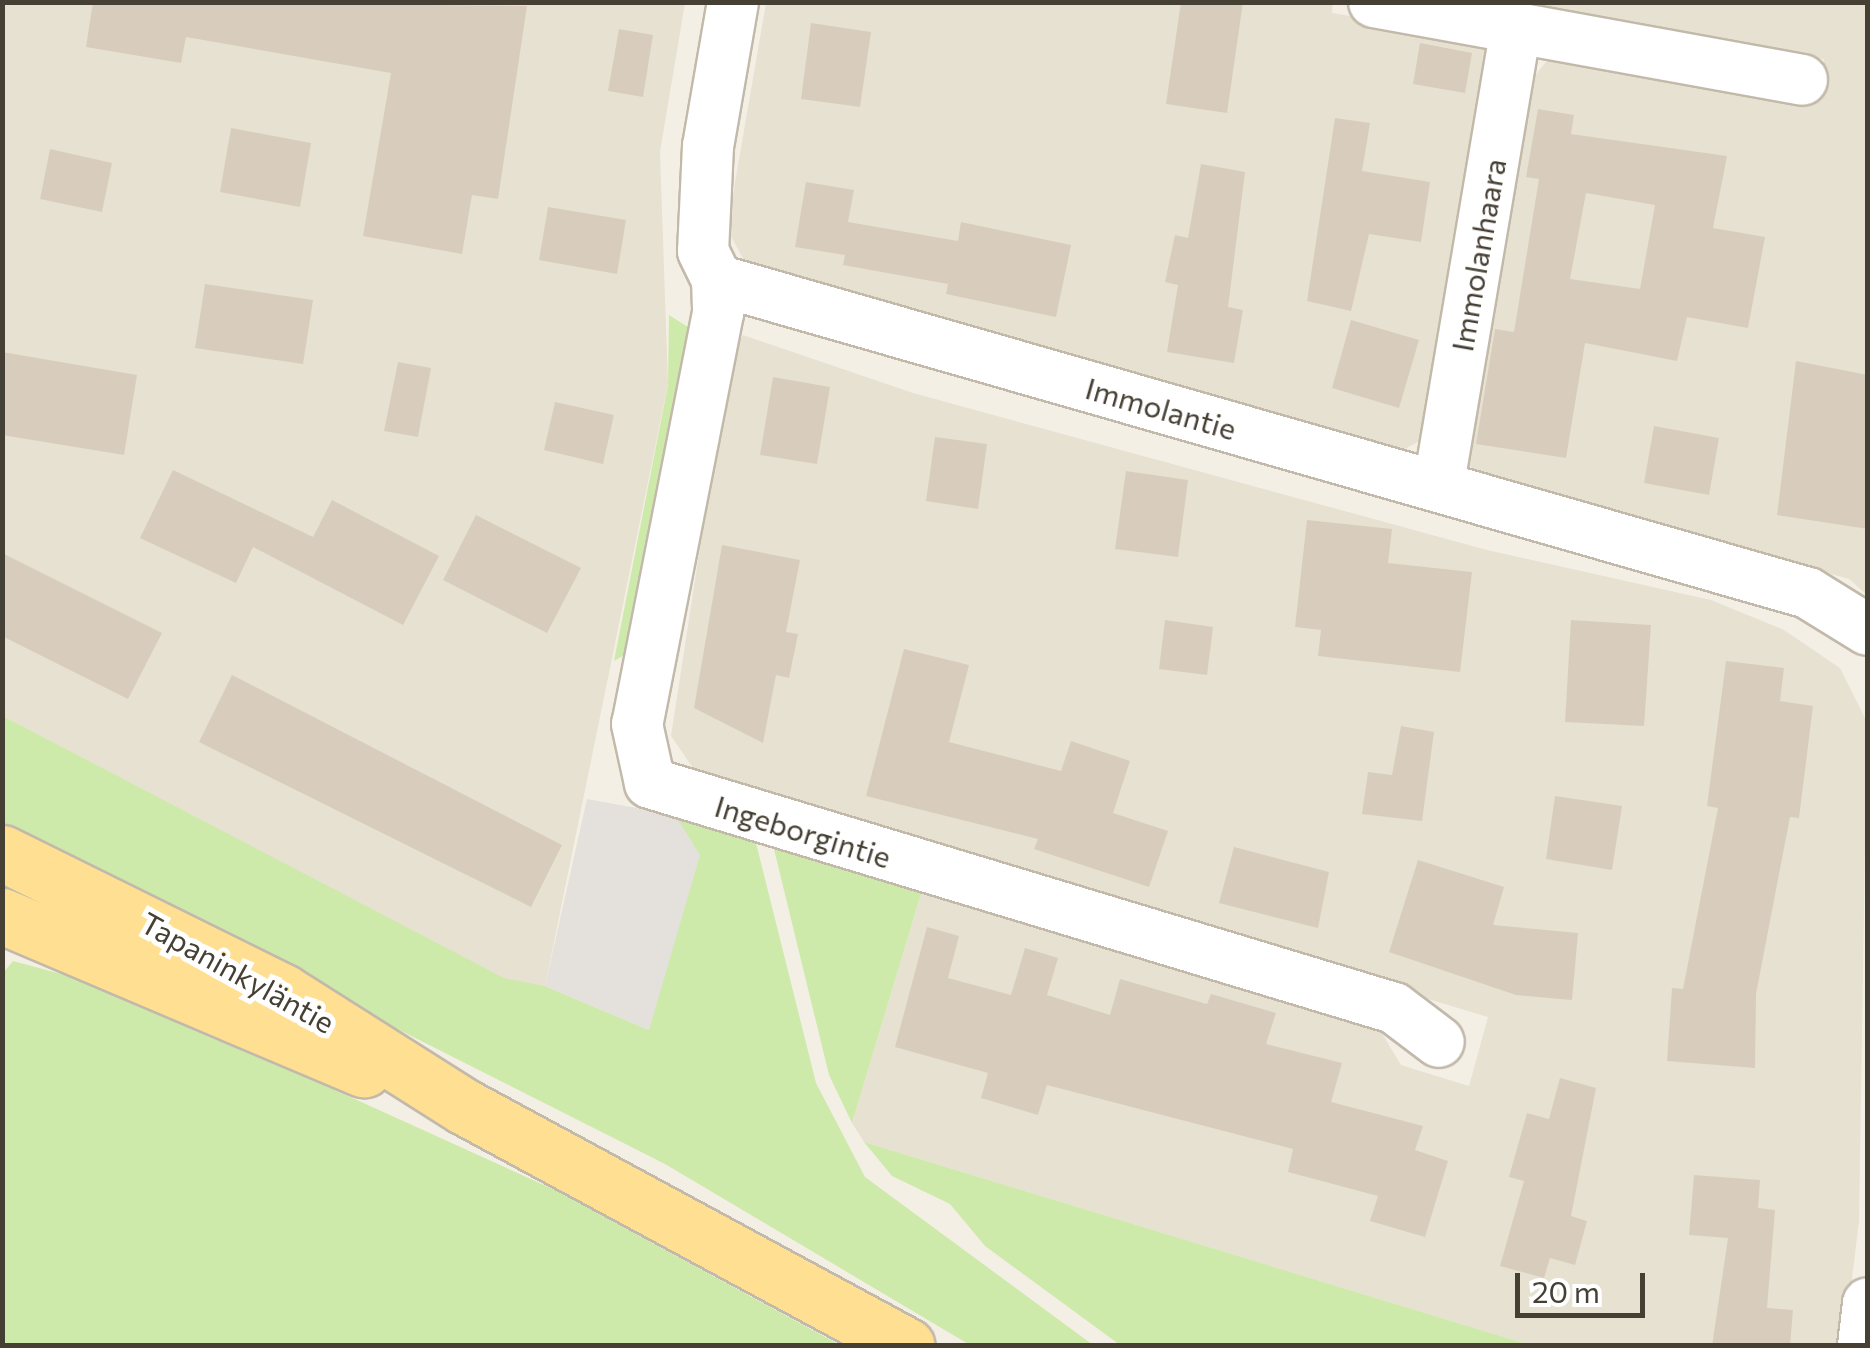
<!DOCTYPE html>
<html>
<head>
<meta charset="utf-8">
<style>
	body { margin:0 }
	#map { position:relative; width:1870px; height:1348px; overflow:hidden; background:#f3efe5; font-family:Commissioner,sans-serif }
	div>[style] { position:absolute }
	[style*='--x'] { left:calc(var(--x)*1px); top:calc(var(--y)*1px); width:calc(var(--w)*1px); rotate:calc(var(--a)*1deg) }
	.residential>* { inset:0; background:#e7e1d2 }
	.green>* { inset:0; background:#ceeaab }
	.parking>* { inset:0; background:#e4e1dd }
	.building>* { inset:0; background:#d8cdbd }
	.roads { filter:drop-shadow(2px 0 #c2b9aa) drop-shadow(-2px 0 #c2b9aa) drop-shadow(0 2px #c2b9aa) drop-shadow(0 -2px #c2b9aa) }
	.minor>* { height:50px; margin:-25px; padding:0 25px; transform-origin:25px; border-radius:25px; background:#fff }
	.major>* { height:55px; margin:-27.5px; padding:0 27.5px; transform-origin:27.5px; border-radius:27.5px; background:#ffdf92 }
	span { translate:-50% -50%; white-space:nowrap; text-align:center; line-height:1.15; -webkit-text-stroke:10px #fff; paint-order:stroke }
	.street-label { font-size:30px; color:#463f34 }
	.frame { position:absolute; inset:0; border:5px solid #463f34; pointer-events:none }
	.scale { position:absolute; left:1515px; top:1273px; width:130px; height:45px; box-sizing:border-box; border:5px solid #463f34; border-top:0; padding-left:12px; font-size:30px; line-height:35px; white-space:nowrap; color:#463f34; -webkit-text-stroke:8px #fff; paint-order:stroke }
</style>
</head>
<body>
<div id="map">
	<div class="residential">
		<i style="clip-path:polygon(3px 3px,685px 3px,660px 152px,668px 384px,545px 986px,504px 979px,3px 716px)"></i>
		<i style="clip-path:polygon(766px 3px,1333px 3px,1332px 13px,1472px 36px,1489px 47px,1427px 437px,1401px 451px,745px 262px,727px 229px)"></i>
		<i style="clip-path:polygon(1509px 3px,1867px 3px,1867px 595px,1849px 579px,1478px 476px,1463px 457px,1526px 86px,1556px 50px,1817px 97px,1824px 59px)"></i>
		<i style="clip-path:polygon(743px 335px,913px 393px,1487px 550px,1711px 600px,1784px 630px,1840px 668px,1867px 722px,1859px 1221px,1844px 1345px,1530px 1345px,864px 1142px,852px 1123px,923px 887px,1372px 1017px,1401px 1065px,1469px 1086px,1488px 1017px,702px 781px,671px 736px,729px 359px)"></i>
	</div>
	<div class="green">
		<i style="clip-path:polygon(669px 315px,691px 329px,640px 646px,614px 661px,668px 385px)"></i>
		<i style="clip-path:polygon(3px 716px,504px 978px,545px 986px,649px 1030px,675px 815px,755px 839px,816px 1083px,865px 1177px,1093px 1345px,970px 1345px,665px 1164px,3px 830px)"></i>
		<i style="clip-path:polygon(772px 841px,923px 887px,852px 1123px,829px 1075px)"></i>
		<i style="clip-path:polygon(13px 961px,106px 986px,555px 1190px,840px 1345px,3px 1345px,2px 974px)"></i>
		<i style="clip-path:polygon(864px 1142px,1530px 1345px,1120px 1345px,985px 1246px,950px 1204px,892px 1176px)"></i>
	</div>
	<div class="parking">
		<i style="clip-path:polygon(587px 799px,675px 815px,700px 855px,649px 1030px,545px 986px)"></i>
	</div>
	<div class="building">
		<i style="clip-path:polygon(93px 2px,527px 6px,498px 199px,472px 195px,462px 254px,363px 236px,391px 73px,186px 37px,181px 63px,86px 47px)"></i>
		<i style="clip-path:polygon(1181px 2px,1243px 2px,1227px 113px,1166px 104px)"></i>
		<i style="clip-path:polygon(811px 23px,871px 32px,860px 107px,801px 99px)"></i>
		<i style="clip-path:polygon(619px 29px,653px 35px,643px 97px,608px 91px)"></i>
		<i style="clip-path:polygon(1420px 43px,1472px 53px,1465px 93px,1413px 84px)"></i>
		<i style="clip-path:polygon(evenodd,1538px 109px,1574px 115px,1571px 134px,1727px 156px,1713px 228px,1765px 237px,1748px 328px,1687px 317px,1677px 361px,1585px 343px,1566px 458px,1476px 444px,1495px 329px,1514px 332px,1539px 179px,1526px 177px,1538px 109px,1586px 193px,1655px 205px,1640px 289px,1570px 279px,1586px 193px)"></i>
		<i style="clip-path:polygon(1335px 118px,1370px 123px,1362px 171px,1430px 182px,1421px 242px,1369px 234px,1351px 311px,1307px 301px)"></i>
		<i style="clip-path:polygon(231px 128px,311px 143px,300px 207px,220px 192px)"></i>
		<i style="clip-path:polygon(50px 149px,112px 163px,102px 212px,40px 199px)"></i>
		<i style="clip-path:polygon(1201px 164px,1245px 172px,1228px 307px,1243px 310px,1234px 363px,1167px 352px,1178px 285px,1165px 282px,1175px 235px,1188px 238px)"></i>
		<i style="clip-path:polygon(806px 182px,854px 190px,848px 222px,958px 241px,961px 222px,1071px 245px,1056px 317px,946px 294px,948px 284px,843px 265px,845px 255px,795px 247px)"></i>
		<i style="clip-path:polygon(548px 207px,626px 220px,617px 274px,539px 260px)"></i>
		<i style="clip-path:polygon(205px 284px,313px 300px,303px 364px,195px 348px)"></i>
		<i style="clip-path:polygon(1351px 320px,1419px 340px,1399px 408px,1332px 388px)"></i>
		<i style="clip-path:polygon(2px 352px,137px 375px,124px 455px,2px 435px)"></i>
		<i style="clip-path:polygon(1796px 361px,1868px 375px,1868px 529px,1777px 515px)"></i>
		<i style="clip-path:polygon(398px 362px,431px 368px,418px 437px,384px 431px)"></i>
		<i style="clip-path:polygon(773px 377px,830px 387px,817px 464px,760px 455px)"></i>
		<i style="clip-path:polygon(555px 402px,614px 415px,603px 464px,544px 450px)"></i>
		<i style="clip-path:polygon(1654px 426px,1719px 438px,1709px 495px,1644px 483px)"></i>
		<i style="clip-path:polygon(935px 437px,987px 444px,978px 509px,926px 501px)"></i>
		<i style="clip-path:polygon(173px 470px,313px 537px,332px 500px,439px 556px,403px 625px,253px 547px,236px 583px,140px 538px)"></i>
		<i style="clip-path:polygon(1126px 471px,1188px 480px,1178px 557px,1115px 549px)"></i>
		<i style="clip-path:polygon(476px 515px,581px 568px,547px 633px,443px 580px)"></i>
		<i style="clip-path:polygon(1307px 520px,1392px 529px,1388px 563px,1472px 572px,1460px 672px,1318px 656px,1321px 630px,1295px 627px)"></i>
		<i style="clip-path:polygon(722px 545px,800px 560px,786px 632px,798px 634px,789px 678px,776px 675px,763px 743px,694px 708px)"></i>
		<i style="clip-path:polygon(2px 553px,162px 633px,128px 699px,2px 636px)"></i>
		<i style="clip-path:polygon(1165px 620px,1213px 627px,1207px 675px,1159px 669px)"></i>
		<i style="clip-path:polygon(1571px 620px,1651px 625px,1644px 726px,1565px 722px)"></i>
		<i style="clip-path:polygon(904px 649px,969px 665px,949px 742px,1061px 771px,1071px 741px,1130px 761px,1113px 813px,1168px 831px,1149px 887px,1034px 849px,1038px 839px,866px 796px)"></i>
		<i style="clip-path:polygon(1726px 661px,1784px 668px,1780px 701px,1813px 706px,1799px 818px,1790px 817px,1756px 994px,1755px 1068px,1667px 1061px,1672px 988px,1683px 989px,1718px 808px,1707px 806px)"></i>
		<i style="clip-path:polygon(232px 675px,562px 845px,531px 907px,199px 742px)"></i>
		<i style="clip-path:polygon(1401px 726px,1434px 732px,1422px 821px,1362px 814px,1368px 772px,1392px 775px)"></i>
		<i style="clip-path:polygon(1555px 796px,1622px 806px,1612px 870px,1546px 859px)"></i>
		<i style="clip-path:polygon(1234px 847px,1329px 872px,1318px 928px,1219px 903px)"></i>
		<i style="clip-path:polygon(1418px 860px,1504px 887px,1493px 925px,1578px 933px,1572px 1000px,1516px 995px,1389px 952px)"></i>
		<i style="clip-path:polygon(927px 927px,959px 936px,948px 978px,1011px 995px,1025px 948px,1058px 958px,1047px 995px,1110px 1015px,1120px 979px,1207px 1004px,1211px 994px,1276px 1013px,1266px 1044px,1342px 1063px,1331px 1102px,1423px 1126px,1415px 1150px,1448px 1161px,1425px 1237px,1370px 1221px,1378px 1196px,1288px 1172px,1293px 1149px,1047px 1085px,1038px 1115px,981px 1098px,988px 1073px,895px 1047px)"></i>
		<i style="clip-path:polygon(1560px 1078px,1596px 1088px,1571px 1216px,1587px 1221px,1575px 1265px,1550px 1258px,1544px 1278px,1500px 1266px,1524px 1181px,1509px 1177px,1527px 1113px,1549px 1119px)"></i>
		<i style="clip-path:polygon(1694px 1175px,1760px 1180px,1758px 1208px,1775px 1210px,1767px 1308px,1793px 1310px,1790px 1346px,1712px 1346px,1728px 1238px,1689px 1235px)"></i>
	</div>
	<div class="roads">
		<div class="minor">
			<i style="--x:733;--y:2;--w:146;--a:99.8"></i>
			<i style="--x:708;--y:146;--w:105;--a:92.7"></i>
			<i style="--x:703;--y:251;--w:32;--a:64"></i>
			<i style="--x:717;--y:280;--w:33;--a:88"></i>
			<i style="--x:718;--y:313;--w:419;--a:101.1"></i>
			<i style="--x:637;--y:724;--w:60;--a:77.6"></i>
			<i style="--x:650;--y:783;--w:777;--a:16.83"></i>
			<i style="--x:1394;--y:1008;--w:56;--a:37.1"></i>
			<i style="--x:1374;--y:2;--w:435;--a:10.3"></i>
			<i style="--x:717;--y:280;--w:1135;--a:16.01"></i>
			<i style="--x:1808;--y:593;--w:70;--a:31.7"></i>
			<i style="--x:1439;--y:483;--w:462;--a:-80.4"></i>
			<i style="--x:1863;--y:1346;--w:43;--a:-83.4"></i>
		</div>
		<div class="major">
			<i style="--x:2;--y:853;--w:313;--a:26.3"></i>
			<i style="--x:283;--y:992;--w:215;--a:32.3"></i>
			<i style="--x:465;--y:1107;--w:502;--a:28.4"></i>
			<i style="--x:2;--y:916;--w:393;--a:23"></i>
		</div>
	</div>
	<div class="street-label">
		<span style="left:1478px;top:255px;rotate:-80deg">Immolanhaara</span>
		<span style="left:1161px;top:408px;rotate:16deg">Immolantie</span>
		<span style="left:803px;top:831px;rotate:17deg">Ingeborgintie</span>
		<span style="left:238px;top:972px;rotate:29deg">Tapaninkyläntie</span>
	</div>
	<div class="frame"></div>
	<div class="scale">20 m</div>
</div>
</body>
</html>
